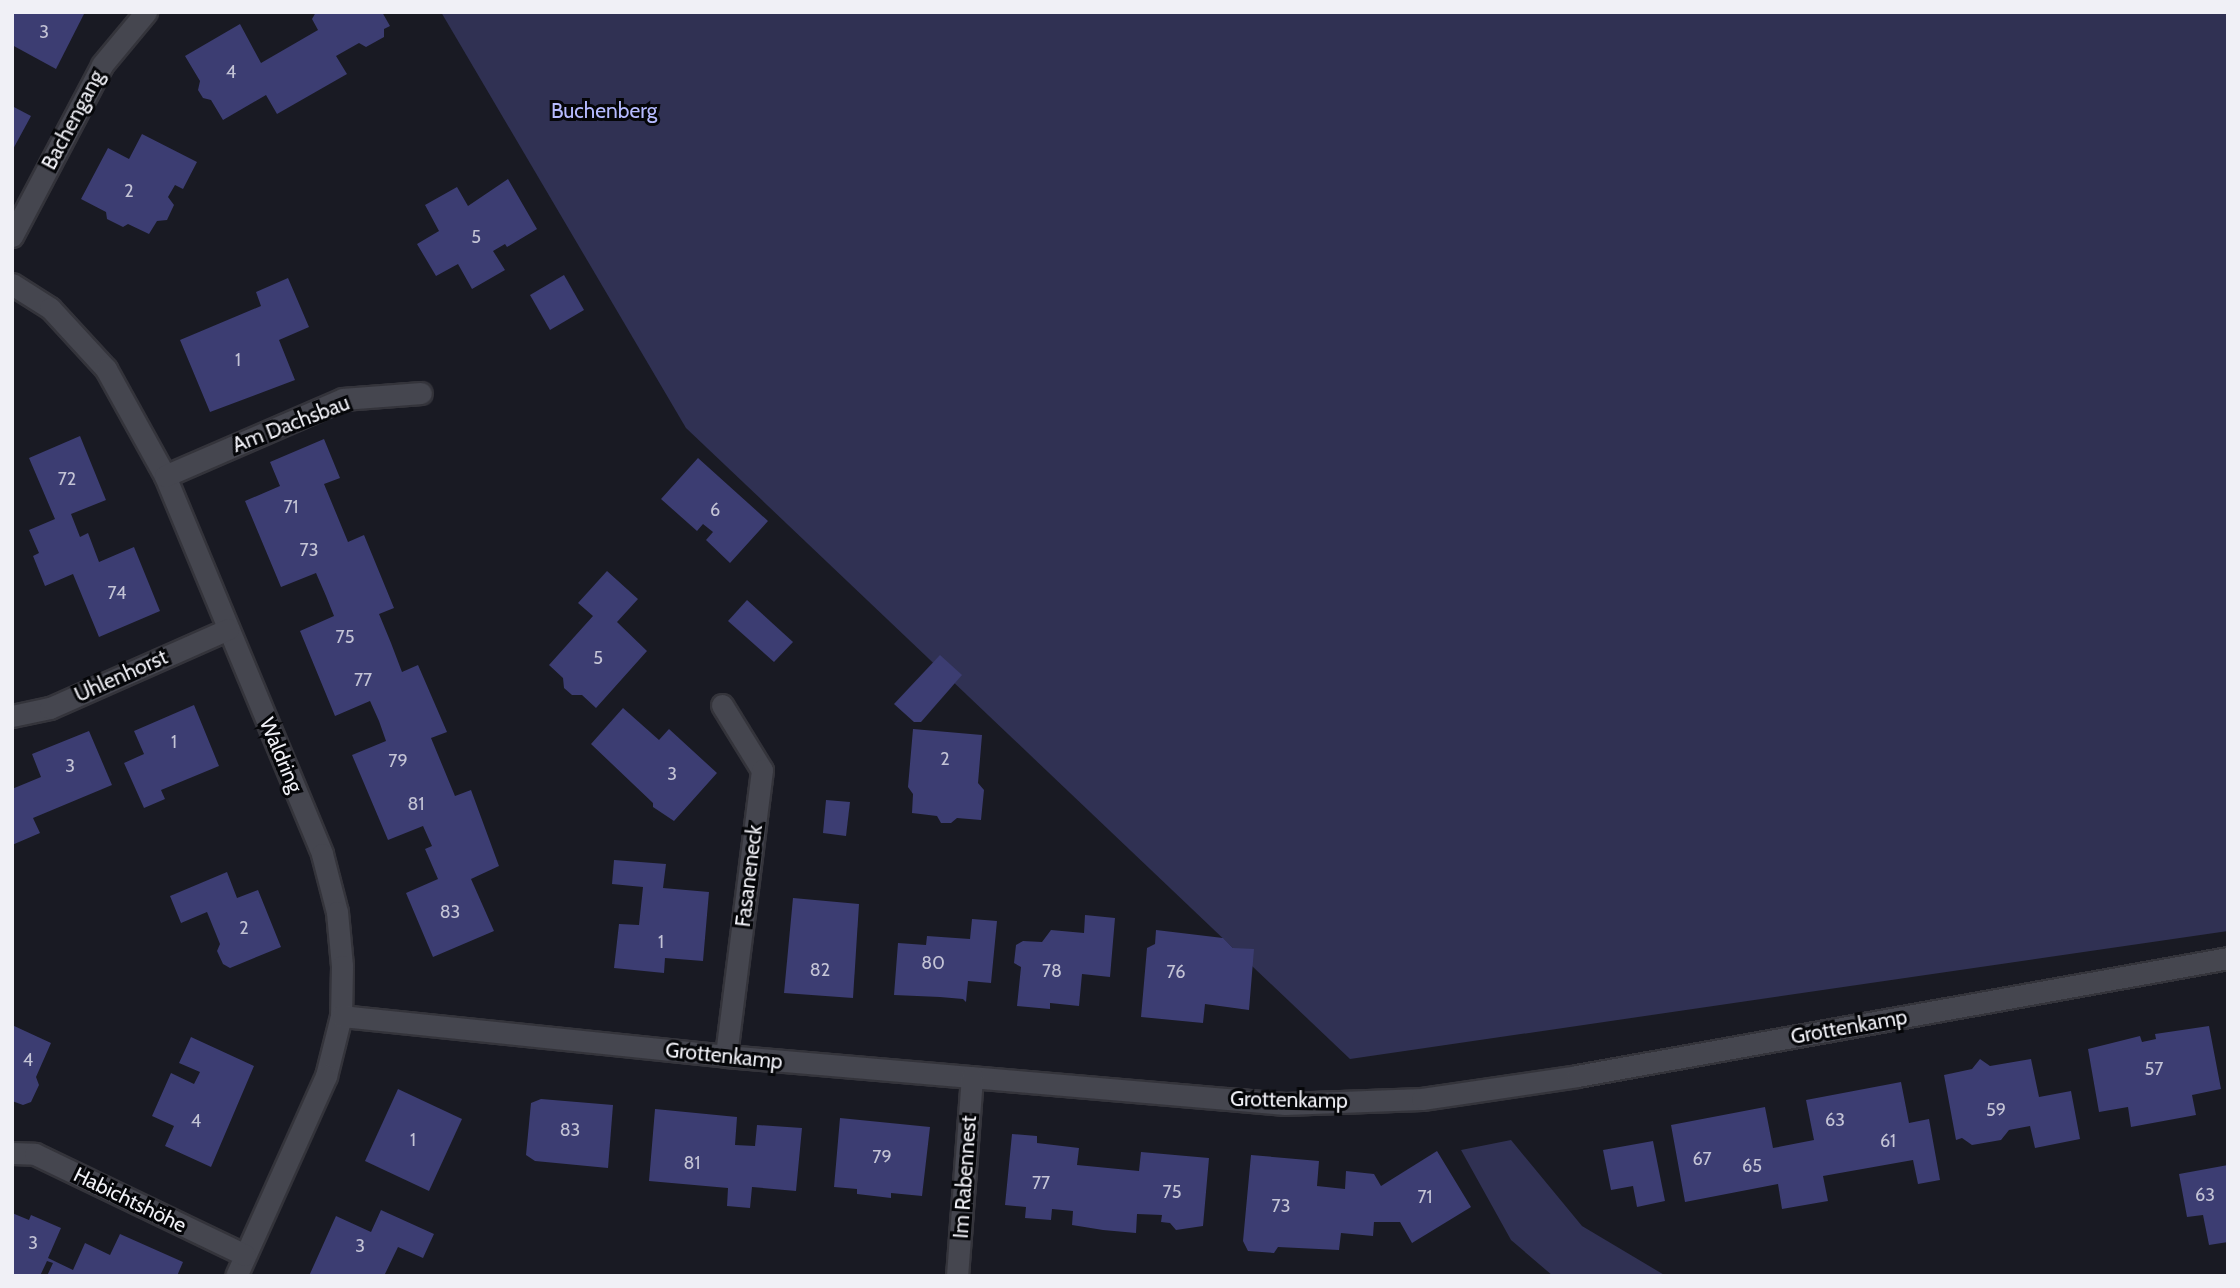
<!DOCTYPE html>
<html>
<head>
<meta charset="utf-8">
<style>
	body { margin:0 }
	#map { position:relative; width:2240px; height:1288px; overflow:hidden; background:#191a23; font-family:Cabin,sans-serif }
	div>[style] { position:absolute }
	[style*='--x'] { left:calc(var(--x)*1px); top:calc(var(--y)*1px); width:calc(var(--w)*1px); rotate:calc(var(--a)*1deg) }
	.green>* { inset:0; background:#303153 }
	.building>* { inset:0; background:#3c3d72 }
	.roads { filter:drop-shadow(2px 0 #34343b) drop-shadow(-2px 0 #34343b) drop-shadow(0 2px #34343b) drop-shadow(0 -2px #34343b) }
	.street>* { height:21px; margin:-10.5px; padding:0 10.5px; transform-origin:10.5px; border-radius:10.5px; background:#45464f }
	span { translate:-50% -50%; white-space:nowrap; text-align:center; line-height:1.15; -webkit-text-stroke:6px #050609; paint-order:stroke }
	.number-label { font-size:18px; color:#c3c3d5 }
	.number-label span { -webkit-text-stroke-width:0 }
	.park-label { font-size:21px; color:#b6bbff }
	.street-label { font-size:21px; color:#f0f0f6 }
	.frame { position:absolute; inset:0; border:14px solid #f0f0f6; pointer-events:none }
</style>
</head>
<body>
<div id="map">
	<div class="green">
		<i style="clip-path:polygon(441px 12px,2228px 12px,2228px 931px,1350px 1059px,686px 428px)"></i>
		<i style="clip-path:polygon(1511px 1140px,1582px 1226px,1666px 1276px,1553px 1276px,1511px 1240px,1461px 1150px)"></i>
	</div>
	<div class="building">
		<i style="clip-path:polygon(14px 12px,85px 12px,56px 69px,12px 45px)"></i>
		<i style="clip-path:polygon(316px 12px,382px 12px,390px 26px,384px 29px,384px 37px,366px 47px,359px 43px,336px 56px,347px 74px,277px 114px,266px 95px,223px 120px,211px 100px,203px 98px,198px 90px,200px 81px,185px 56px,240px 24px,261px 63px,318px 30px,312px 19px)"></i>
		<i style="clip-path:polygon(12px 106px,31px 116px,12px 151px)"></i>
		<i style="clip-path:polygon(142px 134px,197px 162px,183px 189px,175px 185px,168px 197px,174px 205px,167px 220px,157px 221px,149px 234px,128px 224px,123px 227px,107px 219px,106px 212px,81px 199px,108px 148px,129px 159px)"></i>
		<i style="clip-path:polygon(508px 179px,537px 229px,507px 247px,505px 244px,493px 251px,505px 270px,472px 289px,458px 264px,436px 276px,417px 244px,439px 231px,425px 205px,457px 187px,468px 206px)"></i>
		<i style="clip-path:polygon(564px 275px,584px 310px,550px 330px,530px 295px)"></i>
		<i style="clip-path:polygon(288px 278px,309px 327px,279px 340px,295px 380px,210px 412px,180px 340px,261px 306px,256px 292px)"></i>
		<i style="clip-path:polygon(80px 436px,106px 500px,71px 514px,80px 537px,88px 533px,99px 562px,134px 547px,160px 611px,99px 637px,73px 574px,45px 586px,33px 556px,39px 553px,29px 530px,55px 519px,29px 458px)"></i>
		<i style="clip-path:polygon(324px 439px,340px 478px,324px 484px,348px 542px,364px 535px,394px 608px,379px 614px,391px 643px,402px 672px,418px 665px,447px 732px,431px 738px,455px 796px,471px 790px,499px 866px,471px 879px,494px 931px,433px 957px,406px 893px,438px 879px,425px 849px,432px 846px,423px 826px,388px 840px,352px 755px,386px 741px,379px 721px,370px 701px,335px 716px,300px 631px,334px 616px,326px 596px,316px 573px,281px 587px,245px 501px,280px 486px,270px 462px)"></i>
		<i style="clip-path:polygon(698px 458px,768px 521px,730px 563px,706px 540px,713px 532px,703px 524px,697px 531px,661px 499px)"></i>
		<i style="clip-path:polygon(607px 571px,638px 599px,617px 622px,647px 651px,596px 708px,582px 695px,572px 695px,564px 688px,563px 678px,549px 665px,593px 616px,578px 603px)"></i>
		<i style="clip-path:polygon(747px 600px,793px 642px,774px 662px,728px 621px)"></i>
		<i style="clip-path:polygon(940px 655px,962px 675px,921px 722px,914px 722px,894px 704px)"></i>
		<i style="clip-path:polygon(194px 705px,219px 766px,161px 790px,165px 799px,144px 808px,124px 763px,144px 754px,134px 731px)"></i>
		<i style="clip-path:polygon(623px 708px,659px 740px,669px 729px,717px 773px,674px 821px,653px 807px,653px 803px,591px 744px)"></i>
		<i style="clip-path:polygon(913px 729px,982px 735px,978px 783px,984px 790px,981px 820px,957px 818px,951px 823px,941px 823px,937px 816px,912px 813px,913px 794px,908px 787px)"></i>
		<i style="clip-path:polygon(89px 731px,112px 785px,33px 818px,40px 833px,12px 845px,12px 789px,41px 777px,32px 754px)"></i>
		<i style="clip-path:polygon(826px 800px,850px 802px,846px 836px,823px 833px)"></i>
		<i style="clip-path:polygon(614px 860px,666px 864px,663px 888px,709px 892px,703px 961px,665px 958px,664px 973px,614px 968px,619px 924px,639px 925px,643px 887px,612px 884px)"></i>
		<i style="clip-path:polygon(227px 872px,237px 898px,258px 890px,281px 947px,230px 968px,223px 964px,217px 951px,220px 944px,207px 912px,181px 923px,170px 896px)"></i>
		<i style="clip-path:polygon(793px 898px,859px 904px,853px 998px,784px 993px)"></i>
		<i style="clip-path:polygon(1085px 915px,1115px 918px,1110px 977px,1082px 974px,1079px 1006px,1050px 1003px,1050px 1009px,1017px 1006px,1021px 967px,1014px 963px,1016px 945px,1023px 941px,1042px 942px,1051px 930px,1084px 933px)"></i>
		<i style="clip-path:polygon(972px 919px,997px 921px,991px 983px,968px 981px,966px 1002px,963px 999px,940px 997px,894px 995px,898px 943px,926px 945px,927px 936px,970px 939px)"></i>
		<i style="clip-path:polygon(1156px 930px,1223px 938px,1233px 948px,1254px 949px,1249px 1010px,1205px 1004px,1203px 1023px,1141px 1017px,1147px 948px,1155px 944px)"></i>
		<i style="clip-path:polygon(12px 1025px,51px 1043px,36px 1077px,39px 1085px,31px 1102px,23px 1105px,12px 1101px)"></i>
		<i style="clip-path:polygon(2209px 1026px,2221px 1089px,2192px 1095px,2196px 1115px,2131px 1127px,2128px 1107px,2099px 1112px,2088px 1049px,2140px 1036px,2142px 1042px,2156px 1039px,2155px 1034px)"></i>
		<i style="clip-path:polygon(191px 1037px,254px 1066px,211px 1167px,165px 1146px,174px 1126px,152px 1116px,171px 1073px,194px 1084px,200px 1072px,179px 1063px)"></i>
		<i style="clip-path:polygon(1980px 1059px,1990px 1066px,2031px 1059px,2039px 1097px,2071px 1091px,2080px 1139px,2035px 1148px,2030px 1126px,2009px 1130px,2001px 1140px,1972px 1145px,1962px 1138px,1956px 1140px,1944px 1075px,1972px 1069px)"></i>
		<i style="clip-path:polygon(1901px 1082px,1909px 1123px,1929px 1119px,1940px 1180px,1918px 1184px,1913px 1160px,1823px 1176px,1828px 1201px,1782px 1209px,1778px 1184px,1685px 1202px,1671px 1125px,1765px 1107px,1773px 1148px,1814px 1140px,1806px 1100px)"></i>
		<i style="clip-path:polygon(398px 1089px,462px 1119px,429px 1191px,365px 1161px)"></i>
		<i style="clip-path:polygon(541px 1099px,613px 1105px,608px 1168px,535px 1161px,526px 1155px,531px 1103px)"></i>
		<i style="clip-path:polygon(655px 1109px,737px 1117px,735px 1145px,755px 1146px,757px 1125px,802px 1128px,796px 1191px,752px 1187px,750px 1208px,727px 1206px,728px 1188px,649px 1181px)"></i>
		<i style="clip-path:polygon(840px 1118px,930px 1127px,922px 1196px,891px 1193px,891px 1198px,857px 1194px,857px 1189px,834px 1187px)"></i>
		<i style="clip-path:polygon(1012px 1134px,1037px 1136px,1037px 1143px,1079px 1148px,1077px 1165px,1139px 1171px,1141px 1152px,1209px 1158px,1203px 1226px,1176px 1230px,1170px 1223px,1161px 1222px,1162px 1215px,1137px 1214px,1136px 1233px,1103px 1230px,1072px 1225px,1073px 1211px,1052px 1209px,1051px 1220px,1025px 1218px,1026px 1207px,1005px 1205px)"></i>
		<i style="clip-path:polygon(1653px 1141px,1665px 1201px,1637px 1207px,1633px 1186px,1611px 1190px,1603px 1150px)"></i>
		<i style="clip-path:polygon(1437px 1151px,1471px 1207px,1412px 1243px,1400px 1222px,1374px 1222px,1373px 1236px,1341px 1233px,1339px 1250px,1278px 1247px,1274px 1253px,1248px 1251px,1243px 1241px,1251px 1155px,1319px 1161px,1317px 1186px,1345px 1189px,1346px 1171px,1374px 1174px,1381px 1186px)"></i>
		<i style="clip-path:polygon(2228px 1165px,2228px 1242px,2209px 1245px,2203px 1215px,2187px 1217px,2179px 1174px)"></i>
		<i style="clip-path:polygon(381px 1210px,434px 1234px,423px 1258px,398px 1247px,384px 1276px,309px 1276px,336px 1216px,371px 1232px)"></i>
		<i style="clip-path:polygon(12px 1213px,29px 1220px,31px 1215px,61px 1228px,48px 1258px,73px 1270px,85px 1243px,110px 1255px,120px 1234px,183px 1262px,177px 1276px,47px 1276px,53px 1263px,47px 1261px,40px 1276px,12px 1276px)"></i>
	</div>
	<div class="roads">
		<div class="street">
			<i style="--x:12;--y:236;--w:193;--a:-62.2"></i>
			<i style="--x:102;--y:65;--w:69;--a:-50.3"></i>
			<i style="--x:12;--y:284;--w:45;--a:32.3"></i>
			<i style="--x:50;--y:308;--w:83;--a:47.4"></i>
			<i style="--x:106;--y:369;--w:122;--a:61.1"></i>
			<i style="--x:165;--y:476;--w:409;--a:67.4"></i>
			<i style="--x:322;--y:854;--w:60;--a:75.5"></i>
			<i style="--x:337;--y:912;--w:54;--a:84.7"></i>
			<i style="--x:342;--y:966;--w:50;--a:91.1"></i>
			<i style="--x:341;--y:1016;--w:62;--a:104"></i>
			<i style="--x:326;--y:1076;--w:219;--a:114.2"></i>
			<i style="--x:165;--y:476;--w:194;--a:-23.4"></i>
			<i style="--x:343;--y:399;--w:78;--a:-4.4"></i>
			<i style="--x:722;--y:705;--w:76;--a:58.4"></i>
			<i style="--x:762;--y:770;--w:288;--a:97.2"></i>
			<i style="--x:12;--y:716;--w:39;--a:-12"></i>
			<i style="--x:50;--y:708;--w:195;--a:-23.9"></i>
			<i style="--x:341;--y:1016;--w:387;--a:5.9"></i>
			<i style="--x:726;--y:1056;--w:561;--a:4.91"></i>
			<i style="--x:1285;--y:1104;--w:137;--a:-2.1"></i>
			<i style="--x:1422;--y:1099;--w:157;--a:-8.4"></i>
			<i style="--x:1577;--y:1076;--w:662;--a:-10.27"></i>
			<i style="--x:12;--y:1153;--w:23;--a:2"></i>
			<i style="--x:35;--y:1154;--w:233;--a:25.7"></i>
			<i style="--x:957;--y:1276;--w:199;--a:-85.7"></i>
		</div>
	</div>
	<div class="number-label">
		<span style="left:44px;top:32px">3</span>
		<span style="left:231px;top:72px">4</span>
		<span style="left:129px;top:191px">2</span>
		<span style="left:476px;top:237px">5</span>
		<span style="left:238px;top:360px">1</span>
		<span style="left:67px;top:479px">72</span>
		<span style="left:291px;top:507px">71</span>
		<span style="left:715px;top:510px">6</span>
		<span style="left:309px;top:550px">73</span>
		<span style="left:117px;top:593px">74</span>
		<span style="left:345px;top:637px">75</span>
		<span style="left:598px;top:658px">5</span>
		<span style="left:363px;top:680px">77</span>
		<span style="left:174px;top:742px">1</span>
		<span style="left:945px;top:759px">2</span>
		<span style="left:398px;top:761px">79</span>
		<span style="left:70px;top:766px">3</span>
		<span style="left:672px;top:774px">3</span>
		<span style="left:416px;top:804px">81</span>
		<span style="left:450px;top:912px">83</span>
		<span style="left:244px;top:928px">2</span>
		<span style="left:661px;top:942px">1</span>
		<span style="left:933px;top:963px">80</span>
		<span style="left:820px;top:970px">82</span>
		<span style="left:1052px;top:971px">78</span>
		<span style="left:1176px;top:972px">76</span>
		<span style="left:28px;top:1060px">4</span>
		<span style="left:2154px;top:1069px">57</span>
		<span style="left:1996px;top:1110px">59</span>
		<span style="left:1835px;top:1120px">63</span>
		<span style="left:196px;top:1121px">4</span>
		<span style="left:570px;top:1130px">83</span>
		<span style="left:413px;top:1140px">1</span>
		<span style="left:1888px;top:1141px">61</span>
		<span style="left:882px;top:1157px">79</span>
		<span style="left:1702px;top:1159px">67</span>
		<span style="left:692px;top:1163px">81</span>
		<span style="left:1752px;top:1166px">65</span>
		<span style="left:1041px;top:1183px">77</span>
		<span style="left:1172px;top:1192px">75</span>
		<span style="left:2205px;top:1195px">63</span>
		<span style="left:1425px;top:1197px">71</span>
		<span style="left:1281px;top:1206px">73</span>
		<span style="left:33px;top:1243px">3</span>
		<span style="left:360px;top:1246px">3</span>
	</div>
	<div class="park-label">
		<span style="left:604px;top:111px">Buchenberg</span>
	</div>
	<div class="street-label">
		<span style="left:73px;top:120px;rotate:-62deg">Bachengang</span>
		<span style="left:291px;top:424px;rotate:-21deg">Am Dachsbau</span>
		<span style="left:121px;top:676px;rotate:-24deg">Uhlenhorst</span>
		<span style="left:281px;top:755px;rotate:67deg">Waldring</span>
		<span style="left:749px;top:876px;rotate:-83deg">Fasaneneck</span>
		<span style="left:1849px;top:1027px;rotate:-10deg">Grottenkamp</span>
		<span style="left:724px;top:1056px;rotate:6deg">Grottenkamp</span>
		<span style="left:1289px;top:1100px;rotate:1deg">Grottenkamp</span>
		<span style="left:965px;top:1177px;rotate:-86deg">Im Rabennest</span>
		<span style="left:130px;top:1200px;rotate:26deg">Habichtshöhe</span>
	</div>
	<div class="frame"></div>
</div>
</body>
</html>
